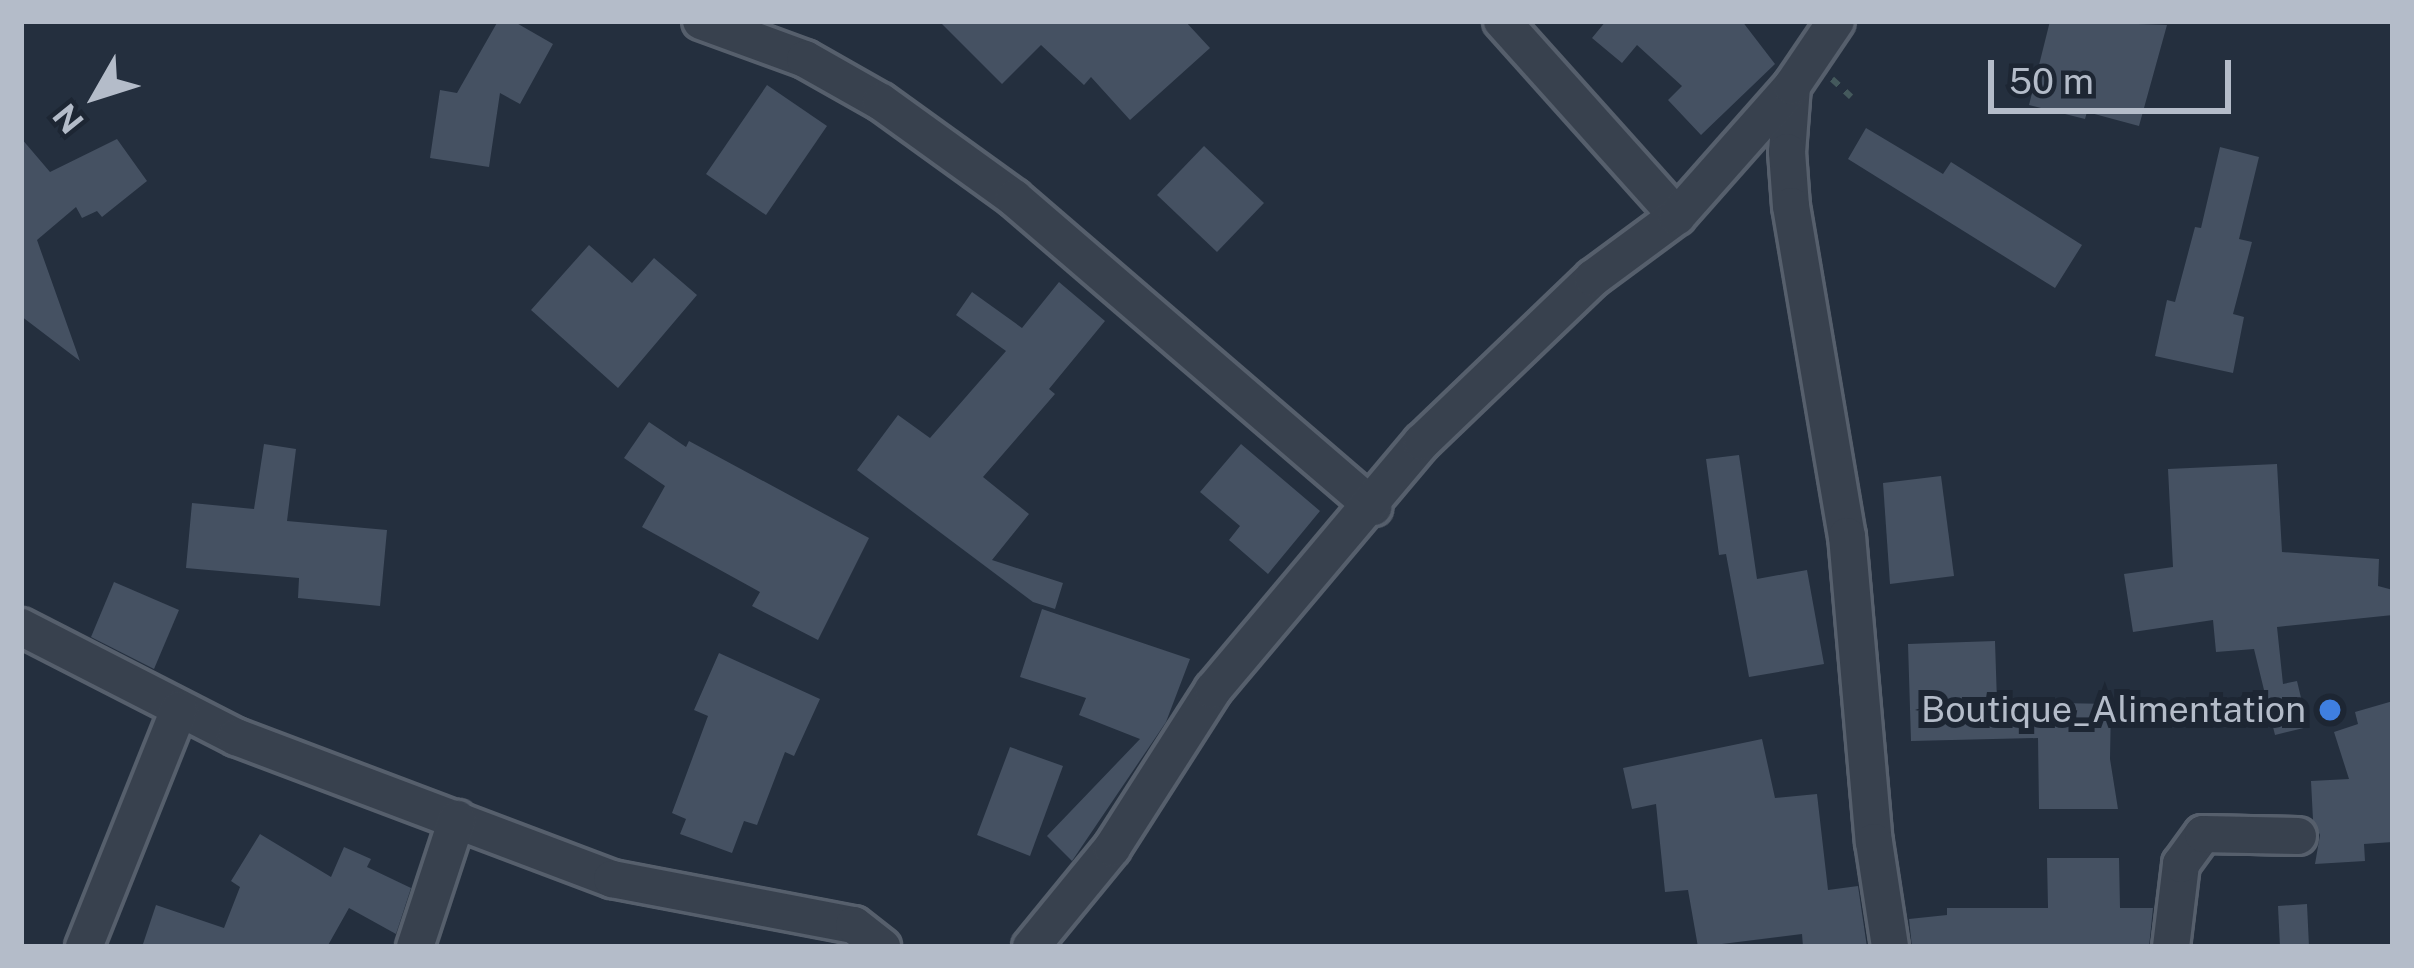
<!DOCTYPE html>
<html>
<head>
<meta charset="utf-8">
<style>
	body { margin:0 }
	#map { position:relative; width:2414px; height:968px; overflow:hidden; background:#242f3e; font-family:"Public Sans",sans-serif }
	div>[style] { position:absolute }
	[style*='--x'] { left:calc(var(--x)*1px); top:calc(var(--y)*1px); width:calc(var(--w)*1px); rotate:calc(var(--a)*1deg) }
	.building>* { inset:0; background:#455162 }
	.path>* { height:6px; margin-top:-3px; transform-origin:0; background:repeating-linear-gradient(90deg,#44595c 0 9px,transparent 0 18px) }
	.roads { filter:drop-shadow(3px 0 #565f6c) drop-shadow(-3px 0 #565f6c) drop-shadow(0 3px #565f6c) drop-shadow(0 -3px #565f6c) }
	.minor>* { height:36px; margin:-18px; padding:0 18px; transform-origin:18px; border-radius:18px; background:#38414e }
	.dots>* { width:33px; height:33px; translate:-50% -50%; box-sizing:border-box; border:6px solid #1d2633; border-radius:50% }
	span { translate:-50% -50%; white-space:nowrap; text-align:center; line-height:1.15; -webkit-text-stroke:12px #1d2633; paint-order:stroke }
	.poi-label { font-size:36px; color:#b4bcc9 }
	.right { translate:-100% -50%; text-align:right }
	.frame { position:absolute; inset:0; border:24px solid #b4bcc9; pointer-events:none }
	.north { position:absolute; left:36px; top:36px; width:120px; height:120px; -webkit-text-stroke:9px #1d2633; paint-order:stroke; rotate:231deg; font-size:33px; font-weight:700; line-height:48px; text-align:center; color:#b4bcc9 }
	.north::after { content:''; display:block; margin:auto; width:42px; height:54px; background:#b4bcc9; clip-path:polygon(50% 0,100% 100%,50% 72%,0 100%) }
	.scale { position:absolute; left:1988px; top:60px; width:243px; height:54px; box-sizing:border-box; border:6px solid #b4bcc9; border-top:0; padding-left:15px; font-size:36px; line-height:42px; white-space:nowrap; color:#b4bcc9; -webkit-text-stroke:9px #1d2633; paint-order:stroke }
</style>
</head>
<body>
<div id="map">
	<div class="building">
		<i style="clip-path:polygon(498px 21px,513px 21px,553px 44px,520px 104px,500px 93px,489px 167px,430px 158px,440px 90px,457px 93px)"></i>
		<i style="clip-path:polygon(939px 21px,1185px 21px,1210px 48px,1130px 120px,1091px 77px,1084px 85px,1041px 45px,1002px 84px)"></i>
		<i style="clip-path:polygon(1606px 21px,1742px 21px,1775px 64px,1701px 135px,1668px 100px,1682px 86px,1637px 45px,1622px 63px,1592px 38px)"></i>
		<i style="clip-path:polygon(2050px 21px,2167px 25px,2139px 126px,2087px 112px,2085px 119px,2029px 105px)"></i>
		<i style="clip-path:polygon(767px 85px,827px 126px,766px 215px,706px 174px)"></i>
		<i style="clip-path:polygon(1866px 128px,1943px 174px,1951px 162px,2082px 245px,2055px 288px,1848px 159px)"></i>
		<i style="clip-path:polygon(21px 138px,50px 172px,117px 139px,147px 181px,102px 217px,97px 211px,82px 218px,76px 207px,37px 240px,80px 361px,21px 316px)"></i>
		<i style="clip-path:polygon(1204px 146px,1264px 203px,1217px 252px,1157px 195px)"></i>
		<i style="clip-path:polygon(2220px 147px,2259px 157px,2239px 239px,2252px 242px,2233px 314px,2244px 317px,2233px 373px,2155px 356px,2167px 300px,2175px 302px,2195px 227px,2201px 228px)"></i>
		<i style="clip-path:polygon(589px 245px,632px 283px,654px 258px,697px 295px,618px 388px,531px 310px)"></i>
		<i style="clip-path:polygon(1059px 282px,1105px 321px,1049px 389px,1055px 394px,983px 477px,1029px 514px,992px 560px,1063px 583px,1055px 609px,1033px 602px,857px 470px,898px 415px,930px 438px,1006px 351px,956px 315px,972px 292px,1022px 328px)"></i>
		<i style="clip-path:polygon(649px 422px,686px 447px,689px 441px,869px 538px,818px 640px,752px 606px,760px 592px,642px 527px,665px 486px,624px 458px)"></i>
		<i style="clip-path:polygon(264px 444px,296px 449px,287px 521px,387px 530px,380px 606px,298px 598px,299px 578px,186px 568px,192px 503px,254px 509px)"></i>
		<i style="clip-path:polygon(1241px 444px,1320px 511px,1268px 574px,1229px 540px,1240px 526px,1200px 492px)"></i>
		<i style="clip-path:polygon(1739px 455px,1757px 579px,1807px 570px,1824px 664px,1749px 677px,1726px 554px,1719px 555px,1706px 459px)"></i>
		<i style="clip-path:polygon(2277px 464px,2282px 552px,2379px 559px,2378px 586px,2393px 590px,2393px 615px,2277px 627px,2283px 684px,2297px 681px,2308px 727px,2275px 735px,2254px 649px,2216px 652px,2213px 620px,2133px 632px,2124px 574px,2173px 567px,2168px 469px)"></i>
		<i style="clip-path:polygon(1941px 476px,1954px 576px,1890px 584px,1883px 483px)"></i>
		<i style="clip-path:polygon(114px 582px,179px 610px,154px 669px,91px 637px)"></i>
		<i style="clip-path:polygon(1042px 609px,1190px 659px,1166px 722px,1072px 861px,1047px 836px,1140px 739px,1079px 715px,1086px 698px,1020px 677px)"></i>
		<i style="clip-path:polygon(1995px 641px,1997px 702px,2111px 704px,2110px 759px,2118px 809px,2039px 809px,2038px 738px,1911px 741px,1908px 644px)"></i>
		<i style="clip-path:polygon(719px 653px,820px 699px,794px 756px,785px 752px,757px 825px,744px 821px,732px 853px,680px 834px,686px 819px,672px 813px,708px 716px,694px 710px)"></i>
		<i style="clip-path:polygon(2393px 701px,2393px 842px,2364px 844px,2365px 861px,2315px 864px,2320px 835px,2313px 820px,2311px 781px,2349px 779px,2334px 732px,2358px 724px,2355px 712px)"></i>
		<i style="clip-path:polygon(1762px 739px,1775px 798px,1817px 794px,1828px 890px,1858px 886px,1867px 947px,1803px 947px,1802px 934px,1698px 947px,1688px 890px,1665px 892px,1656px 804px,1632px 809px,1623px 768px)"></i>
		<i style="clip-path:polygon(1010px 747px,1063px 766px,1030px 856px,977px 835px)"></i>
		<i style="clip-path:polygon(260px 834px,331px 877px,344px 847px,371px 859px,367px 867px,411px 888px,396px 934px,349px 908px,327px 947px,142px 947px,156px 905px,224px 928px,240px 887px,231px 881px)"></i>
		<i style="clip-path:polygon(2047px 858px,2119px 858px,2120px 908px,2153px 908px,2149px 947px,1912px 947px,1909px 919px,1947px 915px,1947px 908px,2048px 908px)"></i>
		<i style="clip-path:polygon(2307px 904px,2309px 947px,2280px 947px,2278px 906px)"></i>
	</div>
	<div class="path">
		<i style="--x:1832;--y:79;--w:26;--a:43"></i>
	</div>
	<div class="roads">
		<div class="minor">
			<i style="--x:701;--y:21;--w:111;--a:20.1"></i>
			<i style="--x:805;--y:59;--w:87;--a:29.5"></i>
			<i style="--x:881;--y:102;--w:164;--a:35.8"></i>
			<i style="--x:1014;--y:198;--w:474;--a:40.7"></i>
			<i style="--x:1502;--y:21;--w:262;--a:48.1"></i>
			<i style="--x:1792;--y:86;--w:66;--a:94.3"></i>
			<i style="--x:1787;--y:152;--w:54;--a:85.8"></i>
			<i style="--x:1791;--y:206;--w:335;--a:80.4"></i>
			<i style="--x:1847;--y:536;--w:307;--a:85"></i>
			<i style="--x:1874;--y:842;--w:106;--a:81.3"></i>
			<i style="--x:21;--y:627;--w:242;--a:27.1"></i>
			<i style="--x:236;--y:737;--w:402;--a:20.7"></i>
			<i style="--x:612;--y:879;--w:246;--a:10.8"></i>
			<i style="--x:854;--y:925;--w:36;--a:38"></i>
			<i style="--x:84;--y:947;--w:256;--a:-68.2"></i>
			<i style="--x:415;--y:947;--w:135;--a:-71.8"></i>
			<i style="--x:1031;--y:947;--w:128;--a:-50.7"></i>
			<i style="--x:1112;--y:848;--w:188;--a:-57.4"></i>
			<i style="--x:1213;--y:690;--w:324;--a:-49.9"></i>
			<i style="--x:1422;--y:442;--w:237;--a:-43.8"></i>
			<i style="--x:1593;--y:278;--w:104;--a:-36.4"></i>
			<i style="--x:1677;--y:216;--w:174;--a:-48.5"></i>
			<i style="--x:1792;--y:86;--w:78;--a:-55.9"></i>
			<i style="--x:2171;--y:947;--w:84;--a:-83.1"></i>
			<i style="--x:2181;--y:864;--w:37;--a:-54"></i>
			<i style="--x:2203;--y:834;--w:95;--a:1.2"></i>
		</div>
	</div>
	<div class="dots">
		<i style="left:2330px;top:710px;background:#3f7fe0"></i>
	</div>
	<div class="poi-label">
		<span class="right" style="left:2306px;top:710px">Boutique_Alimentation</span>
	</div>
	<div class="frame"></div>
	<div class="north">N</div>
	<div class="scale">50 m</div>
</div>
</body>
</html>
